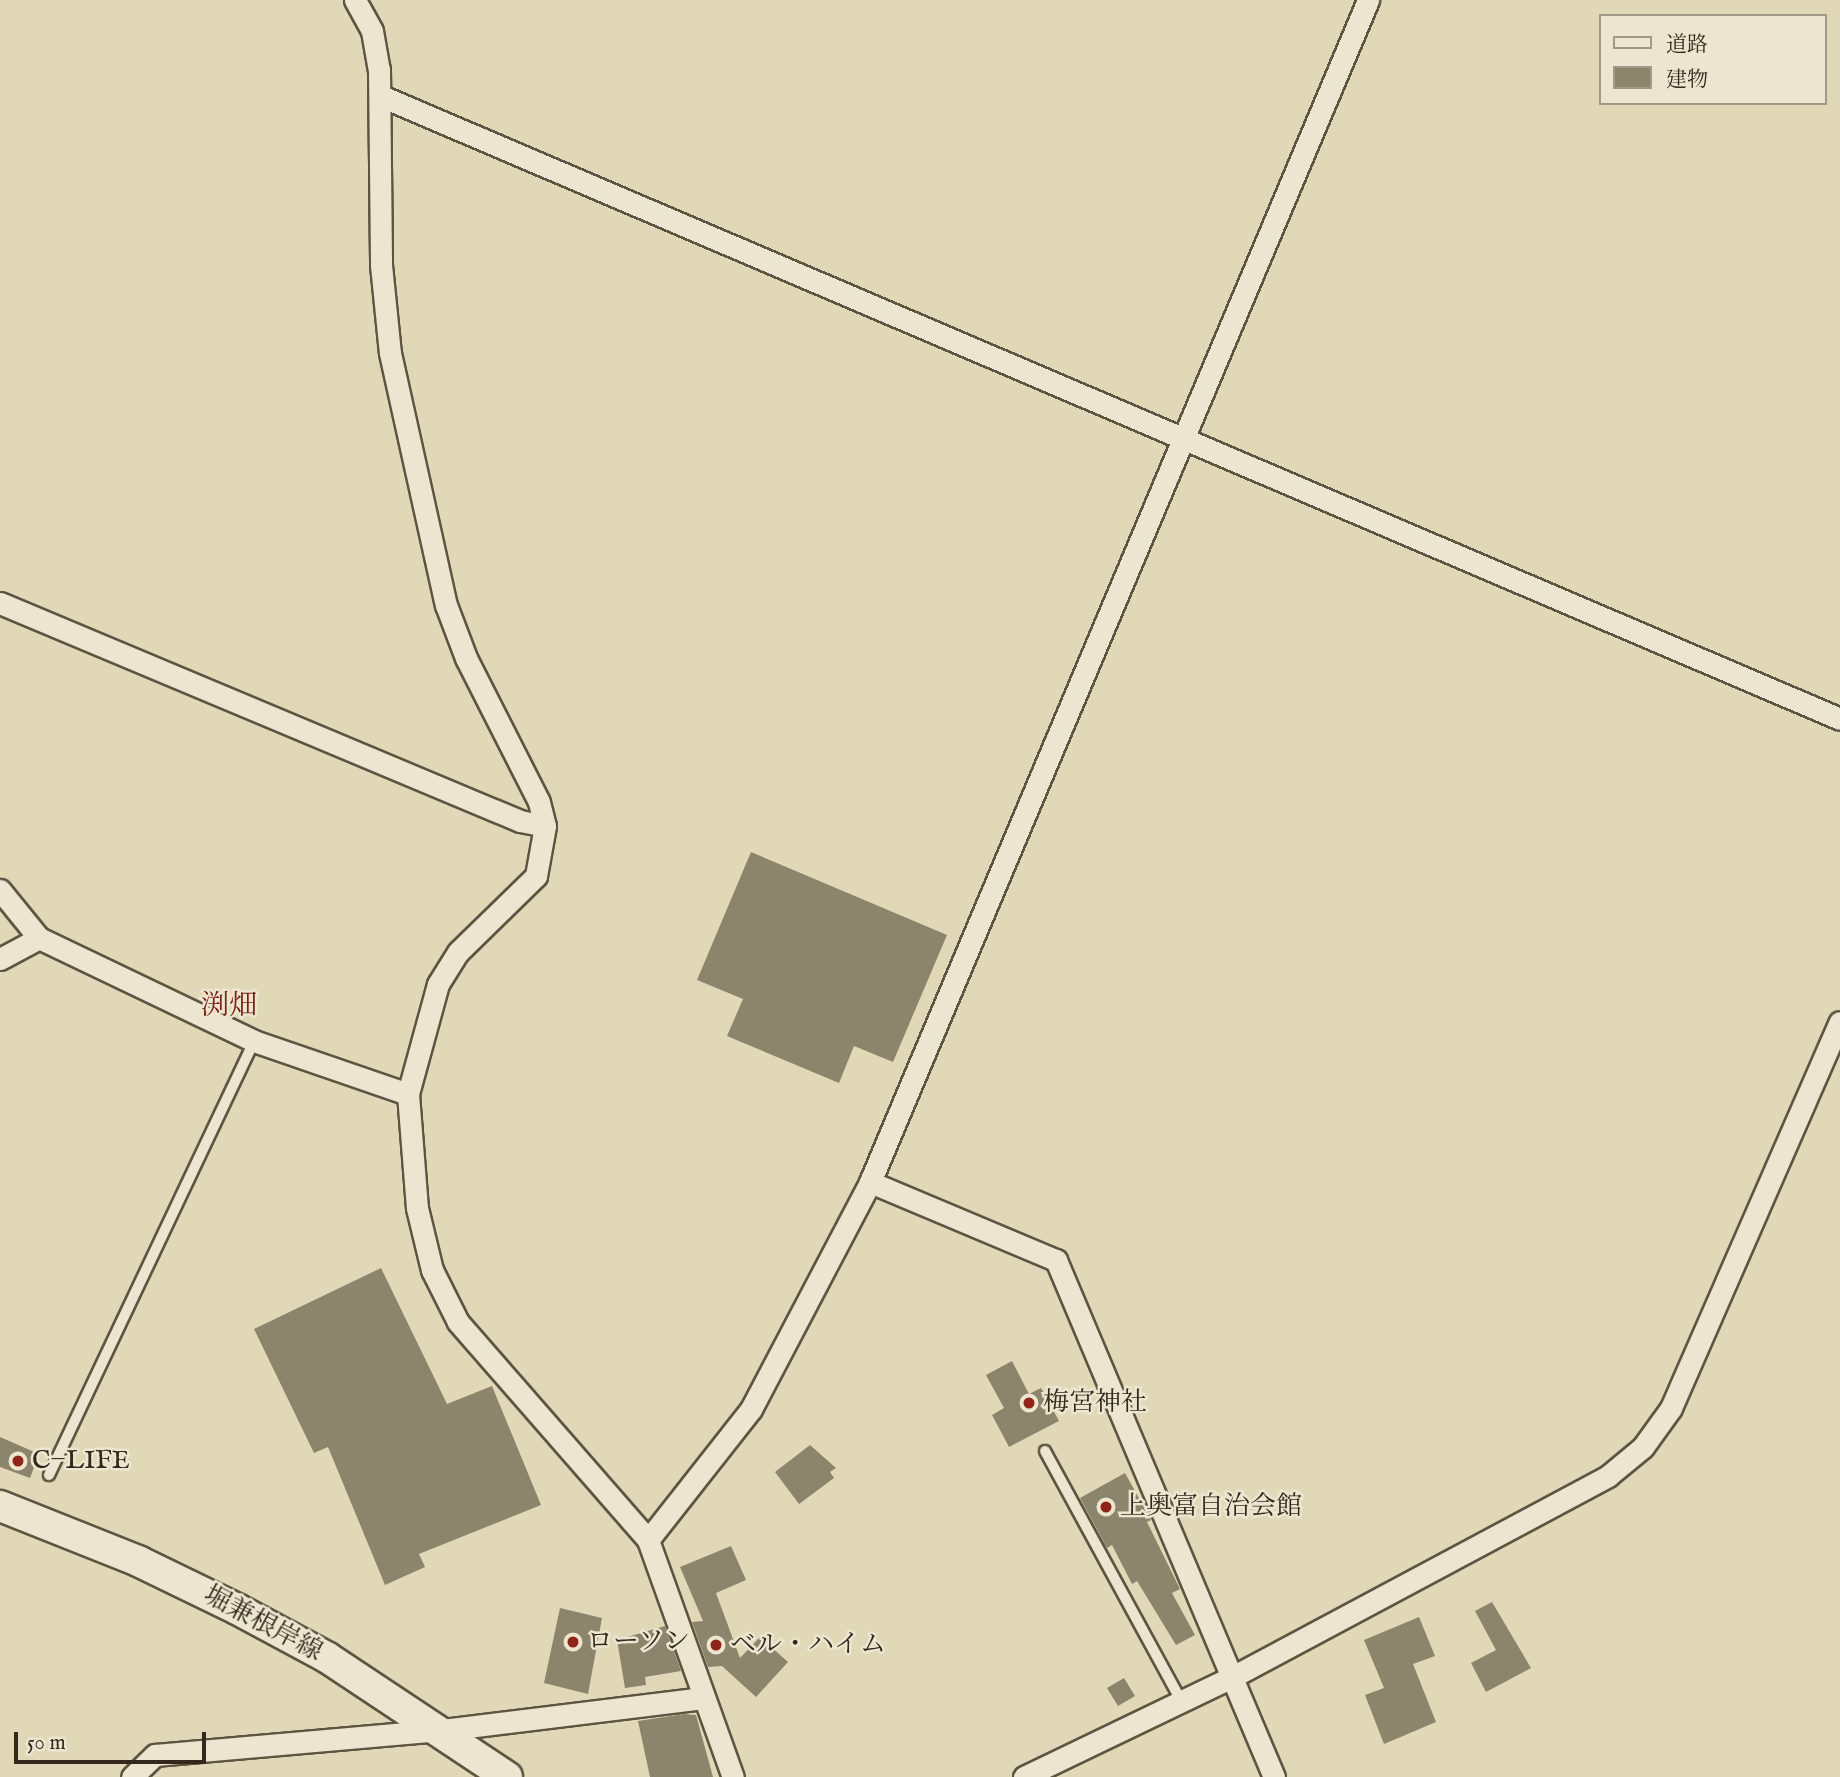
<!DOCTYPE html>
<html>
<head>
<meta charset="utf-8">
<style>
	body { margin:0 }
	#map { position:relative; width:1840px; height:1777px; overflow:hidden; background:#e1d8b7; font-family:"IM FELL English","Noto Serif JP",serif }
	div>[style] { position:absolute }
	[style*='--x'] { left:calc(var(--x)*1px); top:calc(var(--y)*1px); width:calc(var(--w)*1px); rotate:calc(var(--a)*1deg) }
	.building>* { inset:0; background:#8d846c }
	.roads { filter:drop-shadow(2px 0 #5e5442) drop-shadow(-2px 0 #5e5442) drop-shadow(0 2px #5e5442) drop-shadow(0 -2px #5e5442) }
	.lane>* { height:10px; margin:-5px; padding:0 5px; transform-origin:5px; border-radius:5px; background:#ece6d0 }
	.street>* { height:21px; margin:-10.5px; padding:0 10.5px; transform-origin:10.5px; border-radius:10.5px; background:#ece6d0 }
	.secondary>* { height:30px; margin:-15px; padding:0 15px; transform-origin:15px; border-radius:15px; background:#ece6d0 }
	.dots>* { width:19px; height:19px; translate:-50% -50%; box-sizing:border-box; border:4px solid #ece6d0; border-radius:50% }
	span { translate:-50% -50%; white-space:nowrap; text-align:center; line-height:1.15; -webkit-text-stroke:5px #ece6d0; paint-order:stroke }
	.poi-label { font-size:26px; color:#33281b }
	.left { translate:0 -50%; text-align:left }
	.street-label { font-size:26px; color:#33281b }
	.neighbourhood-label { font-size:28px; color:#7a1f14 }
	.legend { position:absolute; left:1599px; top:14px; width:228px; height:91px; box-sizing:border-box; background:#ece6d0; border:2px solid #a29a88; margin:0; padding:9px 12px; list-style:none; font-size:21px; color:#33281b }
	.legend li { display:flex; align-items:center; gap:14px; height:35px }
	.legend b { width:35px; border:2px solid #a29a88 }
	.scale { position:absolute; left:14px; top:1732px; width:192px; height:32px; box-sizing:border-box; border:4px solid #33281b; border-top:0; padding-left:9px; font-size:21px; line-height:24px; white-space:nowrap; color:#33281b; -webkit-text-stroke:5px #ece6d0; paint-order:stroke }
</style>
</head>
<body>
<div id="map">
	<div class="building">
		<i style="clip-path:polygon(751px 852px,947px 935px,893px 1062px,854px 1046px,839px 1083px,727px 1036px,743px 999px,697px 980px)"></i>
		<i style="clip-path:polygon(381px 1268px,447px 1404px,492px 1386px,541px 1505px,419px 1554px,425px 1567px,385px 1585px,328px 1447px,314px 1453px,254px 1329px)"></i>
		<i style="clip-path:polygon(1012px 1361px,1029px 1394px,1041px 1388px,1059px 1421px,1009px 1447px,992px 1415px,1004px 1408px,986px 1375px)"></i>
		<i style="clip-path:polygon(0 1437px,39px 1454px,30px 1478px,0 1467px)"></i>
		<i style="clip-path:polygon(810px 1445px,836px 1468px,830px 1472px,834px 1478px,799px 1504px,775px 1472px)"></i>
		<i style="clip-path:polygon(1125px 1473px,1151px 1520px,1147px 1522px,1180px 1589px,1172px 1593px,1195px 1635px,1176px 1645px,1137px 1581px,1132px 1584px,1112px 1545px,1107px 1548px,1080px 1498px)"></i>
		<i style="clip-path:polygon(731px 1546px,746px 1580px,716px 1593px,740px 1658px,760px 1637px,788px 1662px,756px 1697px,722px 1666px,708px 1667px,692px 1622px,703px 1621px,680px 1567px)"></i>
		<i style="clip-path:polygon(1492px 1602px,1531px 1668px,1486px 1692px,1471px 1663px,1496px 1650px,1475px 1611px)"></i>
		<i style="clip-path:polygon(560px 1608px,602px 1618px,588px 1694px,544px 1683px)"></i>
		<i style="clip-path:polygon(1419px 1617px,1435px 1656px,1413px 1664px,1436px 1722px,1384px 1744px,1365px 1695px,1384px 1688px,1364px 1640px)"></i>
		<i style="clip-path:polygon(665px 1626px,681px 1671px,645px 1677px,646px 1685px,625px 1688px,617px 1640px)"></i>
		<i style="clip-path:polygon(1124px 1678px,1135px 1696px,1118px 1706px,1107px 1688px)"></i>
		<i style="clip-path:polygon(684px 1714px,696px 1715px,713px 1777px,650px 1777px,638px 1721px)"></i>
	</div>
	<div class="roads">
		<div class="lane">
			<i style="--x:1045;--y:1451;--w:284;--a:61.4"></i>
			<i style="--x:49;--y:1475;--w:480;--a:-64.7"></i>
		</div>
		<div class="street">
			<i style="--x:355;--y:0;--w:35;--a:61"></i>
			<i style="--x:372;--y:31;--w:39;--a:80"></i>
			<i style="--x:379;--y:69;--w:196;--a:89.4"></i>
			<i style="--x:381;--y:265;--w:88;--a:84.2"></i>
			<i style="--x:390;--y:353;--w:258;--a:77.5"></i>
			<i style="--x:446;--y:605;--w:57;--a:69.3"></i>
			<i style="--x:466;--y:658;--w:161;--a:63.1"></i>
			<i style="--x:539;--y:802;--w:25;--a:76"></i>
			<i style="--x:545;--y:826;--w:51;--a:100.2"></i>
			<i style="--x:536;--y:876;--w:109;--a:135.7"></i>
			<i style="--x:458;--y:952;--w:38;--a:122"></i>
			<i style="--x:438;--y:984;--w:114;--a:105.3"></i>
			<i style="--x:408;--y:1094;--w:114;--a:85.5"></i>
			<i style="--x:417;--y:1208;--w:64;--a:76.4"></i>
			<i style="--x:432;--y:1270;--w:58;--a:63.4"></i>
			<i style="--x:458;--y:1322;--w:289;--a:48.9"></i>
			<i style="--x:648;--y:1540;--w:252;--a:70.3"></i>
			<i style="--x:381;--y:96;--w:1586;--a:23.12"></i>
			<i style="--x:0;--y:603;--w:564;--a:22.74"></i>
			<i style="--x:520;--y:821;--w:25;--a:11"></i>
			<i style="--x:0;--y:890;--w:62;--a:50.9"></i>
			<i style="--x:39;--y:938;--w:238;--a:25.6"></i>
			<i style="--x:254;--y:1041;--w:163;--a:19"></i>
			<i style="--x:0;--y:959;--w:44;--a:-28.3"></i>
			<i style="--x:870;--y:1182;--w:202;--a:22.8"></i>
			<i style="--x:1056;--y:1260;--w:561;--a:67.14"></i>
			<i style="--x:648;--y:1540;--w:167;--a:-51.8"></i>
			<i style="--x:751;--y:1409;--w:256;--a:-62.3"></i>
			<i style="--x:870;--y:1182;--w:1283;--a:-67.15"></i>
			<i style="--x:132;--y:1777;--w:32;--a:-44"></i>
			<i style="--x:155;--y:1755;--w:289;--a:-5"></i>
			<i style="--x:443;--y:1730;--w:262;--a:-7"></i>
			<i style="--x:1024;--y:1777;--w:233;--a:-25.7"></i>
			<i style="--x:1234;--y:1676;--w:424;--a:-28.1"></i>
			<i style="--x:1608;--y:1476;--w:45;--a:-39.6"></i>
			<i style="--x:1643;--y:1447;--w:48;--a:-54.3"></i>
			<i style="--x:1671;--y:1408;--w:421;--a:-66.4"></i>
		</div>
		<div class="secondary">
			<i style="--x:0;--y:1506;--w:149;--a:21.7"></i>
			<i style="--x:138;--y:1561;--w:110;--a:25.9"></i>
			<i style="--x:237;--y:1609;--w:103;--a:28.3"></i>
			<i style="--x:328;--y:1658;--w:215;--a:33.6"></i>
		</div>
	</div>
	<div class="dots">
		<i style="left:1029px;top:1403px;background:#8f2418"></i>
		<i style="left:18px;top:1461px;background:#8f2418"></i>
		<i style="left:1106px;top:1507px;background:#8f2418"></i>
		<i style="left:573px;top:1642px;background:#8f2418"></i>
		<i style="left:716px;top:1645px;background:#8f2418"></i>
	</div>
	<div class="poi-label">
		<span class="left" style="left:1043px;top:1403px">梅宮神社</span>
		<span class="left" style="left:32px;top:1461px">C−LIFE</span>
		<span class="left" style="left:1120px;top:1507px">上奥富自治会館</span>
		<span class="left" style="left:587px;top:1642px">ローソン</span>
		<span class="left" style="left:730px;top:1645px">ベル・ハイム</span>
	</div>
	<div class="street-label">
		<span style="left:263px;top:1624px;rotate:28deg">堀兼根岸線</span>
	</div>
	<div class="neighbourhood-label">
		<span style="left:229px;top:1007px">渕畑</span>
	</div>
	<ul class="legend">
	<li><b style="height:9px;background:#ece6d0"></b>道路</li>
	<li><b style="height:19px;background:#8d846c"></b>建物</li>
	</ul>
	<div class="scale">50 m</div>
</div>
</body>
</html>
